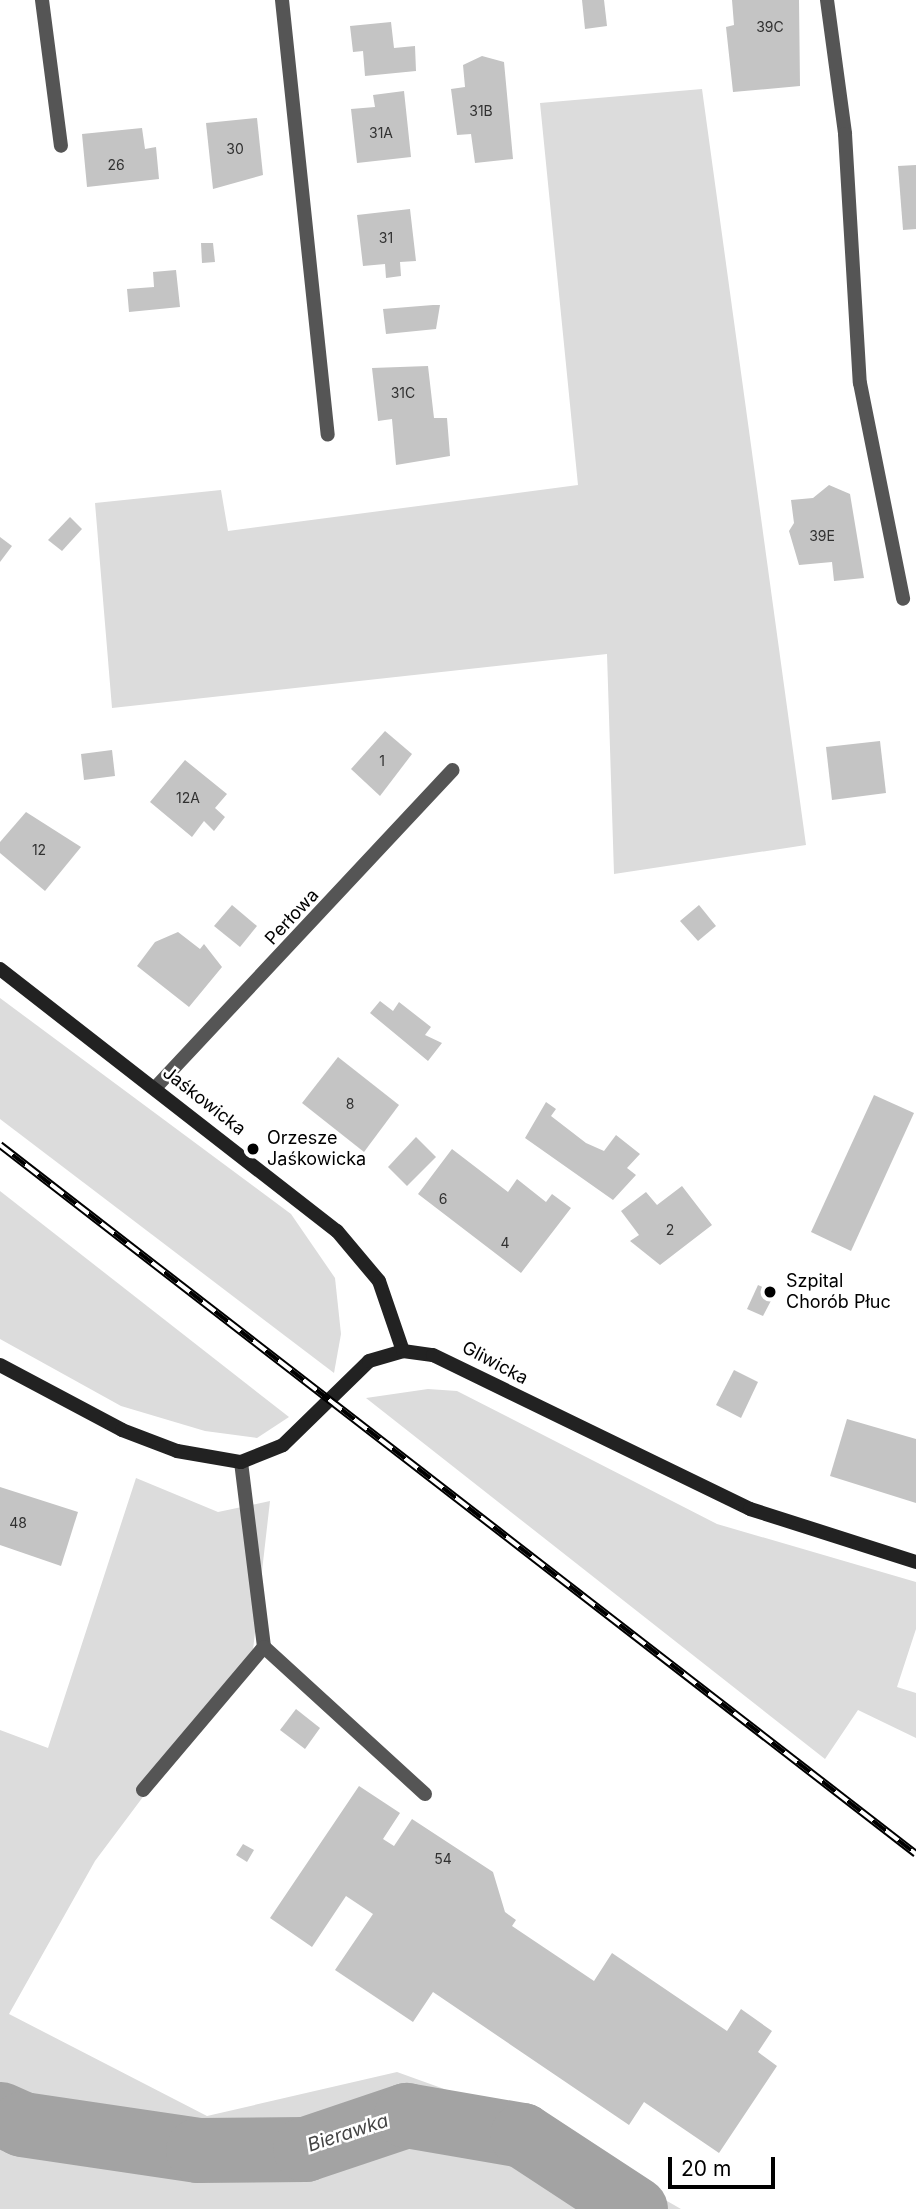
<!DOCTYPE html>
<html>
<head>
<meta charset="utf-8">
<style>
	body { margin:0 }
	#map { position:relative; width:916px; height:2209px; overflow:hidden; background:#fff; font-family:Inter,sans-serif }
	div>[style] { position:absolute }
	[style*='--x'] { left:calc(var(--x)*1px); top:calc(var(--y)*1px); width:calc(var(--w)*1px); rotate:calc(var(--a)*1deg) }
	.green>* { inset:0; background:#dcdcdc }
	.river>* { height:65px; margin:-32.5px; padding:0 32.5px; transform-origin:32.5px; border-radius:32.5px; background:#a3a3a3 }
	.building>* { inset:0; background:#c4c4c4 }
	.lane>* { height:14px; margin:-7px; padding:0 7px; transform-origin:7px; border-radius:7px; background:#555 }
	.secondary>* { height:14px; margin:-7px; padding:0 7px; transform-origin:7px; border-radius:7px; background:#222 }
	.rail>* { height:8px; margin-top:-4px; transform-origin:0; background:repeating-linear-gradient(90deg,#fff 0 16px,#000 0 32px); box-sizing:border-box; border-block:2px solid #000 }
	.dots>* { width:19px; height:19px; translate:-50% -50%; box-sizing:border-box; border:4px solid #fff; border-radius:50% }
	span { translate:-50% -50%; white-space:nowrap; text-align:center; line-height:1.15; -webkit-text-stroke:5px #fff; paint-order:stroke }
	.number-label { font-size:14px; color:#313131 }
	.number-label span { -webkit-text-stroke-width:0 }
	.street-label { font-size:18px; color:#000 }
	.poi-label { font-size:18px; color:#000 }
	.left { translate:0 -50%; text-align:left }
	.water-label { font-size:19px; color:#444; font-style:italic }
	.scale { position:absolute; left:668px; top:2157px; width:107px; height:32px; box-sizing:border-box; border:4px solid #000; border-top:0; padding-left:9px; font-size:21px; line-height:24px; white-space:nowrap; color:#000; -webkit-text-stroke:5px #fff; paint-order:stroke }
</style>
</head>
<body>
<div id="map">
	<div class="green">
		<i style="clip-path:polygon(702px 89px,806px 845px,614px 874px,607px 654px,112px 708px,95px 503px,221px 490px,228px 531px,578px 485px,540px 103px)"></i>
		<i style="clip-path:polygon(0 998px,291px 1214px,335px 1278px,341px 1334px,334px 1373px,0 1119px)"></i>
		<i style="clip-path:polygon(0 1191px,289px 1417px,257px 1438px,205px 1431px,121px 1406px,0 1339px)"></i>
		<i style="clip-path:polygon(428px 1389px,457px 1391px,717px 1524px,916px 1582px,916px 1629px,897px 1687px,916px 1693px,916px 1738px,858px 1710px,825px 1759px,366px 1398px)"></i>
		<i style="clip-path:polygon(136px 1478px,218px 1512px,270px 1501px,253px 1650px,95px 1861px,9px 2014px,207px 2116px,397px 2072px,519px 2116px,681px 2209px,0 2209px,0 1730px,48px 1748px)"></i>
	</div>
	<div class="river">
		<i style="--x:0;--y:2114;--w:24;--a:24"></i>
		<i style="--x:22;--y:2124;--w:178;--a:8.4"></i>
		<i style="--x:198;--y:2150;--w:107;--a:-0.5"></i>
		<i style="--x:305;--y:2149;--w:107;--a:-18.6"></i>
		<i style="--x:406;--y:2115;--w:118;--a:9.8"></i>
		<i style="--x:522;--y:2135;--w:135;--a:33.2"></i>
	</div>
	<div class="building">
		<i style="clip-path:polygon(582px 0,604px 0,607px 26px,585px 29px)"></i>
		<i style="clip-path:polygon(732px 0,799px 0,800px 86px,733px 92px,726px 27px,734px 25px)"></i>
		<i style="clip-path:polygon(391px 22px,394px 48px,415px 46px,416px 71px,365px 76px,363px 51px,353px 52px,350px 26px)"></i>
		<i style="clip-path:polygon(482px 56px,504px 62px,513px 159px,475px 163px,471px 134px,457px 135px,451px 89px,465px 87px,463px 65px)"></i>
		<i style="clip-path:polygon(404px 91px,411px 157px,357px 163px,351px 109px,375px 107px,373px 95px)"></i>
		<i style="clip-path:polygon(257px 118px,263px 175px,213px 189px,206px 123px)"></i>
		<i style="clip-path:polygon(142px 128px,145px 149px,156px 147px,159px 179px,87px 187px,82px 134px)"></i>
		<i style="clip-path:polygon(916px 165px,916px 229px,903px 230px,898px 166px)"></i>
		<i style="clip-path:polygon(410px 209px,416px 261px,400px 262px,401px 276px,386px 278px,385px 264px,363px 266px,357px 215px)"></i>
		<i style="clip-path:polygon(201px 243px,213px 243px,215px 262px,202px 263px)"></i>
		<i style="clip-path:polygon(176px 270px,180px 307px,129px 312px,127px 289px,154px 287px,153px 272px)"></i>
		<i style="clip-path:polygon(433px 305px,440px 305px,436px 329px,386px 334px,383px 309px)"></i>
		<i style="clip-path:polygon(428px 366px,434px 418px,447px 418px,450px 456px,396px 465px,392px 419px,378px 421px,372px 368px)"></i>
		<i style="clip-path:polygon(829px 485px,850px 494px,864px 578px,834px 581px,832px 562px,799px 565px,789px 531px,794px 523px,791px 500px,813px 498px)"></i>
		<i style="clip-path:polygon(70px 517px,82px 529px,62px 551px,48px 540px)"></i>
		<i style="clip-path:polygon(0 537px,12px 546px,0 562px)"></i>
		<i style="clip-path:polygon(385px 731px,412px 754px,380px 796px,351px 769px)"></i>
		<i style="clip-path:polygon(880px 741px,886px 793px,832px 800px,826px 747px)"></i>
		<i style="clip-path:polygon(112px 750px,115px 776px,84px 780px,81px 754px)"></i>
		<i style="clip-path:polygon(185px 760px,227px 794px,215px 808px,225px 817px,214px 831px,204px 821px,192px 837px,150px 802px)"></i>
		<i style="clip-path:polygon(26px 812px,81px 847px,45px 891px,0 853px,0 842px)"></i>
		<i style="clip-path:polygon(232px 905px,257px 926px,240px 947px,214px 926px)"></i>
		<i style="clip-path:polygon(699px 905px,716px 926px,698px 941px,680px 921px)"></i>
		<i style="clip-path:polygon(178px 932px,200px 949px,204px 944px,222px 967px,189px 1007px,137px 966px,155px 942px)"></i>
		<i style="clip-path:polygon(380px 1001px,393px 1011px,399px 1002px,431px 1027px,425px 1035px,442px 1043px,428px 1061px,370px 1013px)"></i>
		<i style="clip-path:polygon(338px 1057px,399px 1105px,364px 1152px,302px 1103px)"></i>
		<i style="clip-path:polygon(874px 1095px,914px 1113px,851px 1251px,811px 1232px)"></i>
		<i style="clip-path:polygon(546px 1102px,556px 1109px,551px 1116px,586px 1143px,604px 1151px,616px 1135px,640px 1154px,627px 1168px,636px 1175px,613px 1200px,525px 1138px)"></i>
		<i style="clip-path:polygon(416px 1137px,436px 1157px,407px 1186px,388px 1167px)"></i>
		<i style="clip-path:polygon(452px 1149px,508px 1192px,517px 1179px,546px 1202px,552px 1194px,571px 1208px,521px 1273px,418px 1194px)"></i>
		<i style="clip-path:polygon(682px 1186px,712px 1225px,660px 1265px,630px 1241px,639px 1235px,621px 1211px,646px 1192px,657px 1205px)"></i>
		<i style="clip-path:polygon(758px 1285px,775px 1293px,763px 1316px,747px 1309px)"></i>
		<i style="clip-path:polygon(734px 1370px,758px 1382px,741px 1418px,716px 1405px)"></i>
		<i style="clip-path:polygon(847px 1419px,916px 1439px,916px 1503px,830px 1476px)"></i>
		<i style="clip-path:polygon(0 1487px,78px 1512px,61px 1566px,0 1545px)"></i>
		<i style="clip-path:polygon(296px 1709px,320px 1728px,305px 1749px,280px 1730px)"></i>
		<i style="clip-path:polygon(359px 1786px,400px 1813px,383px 1839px,394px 1846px,412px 1819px,493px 1872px,505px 1912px,516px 1920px,512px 1926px,594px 1981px,612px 1953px,727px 2031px,741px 2009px,772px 2031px,758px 2052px,777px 2066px,719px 2153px,644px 2102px,629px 2125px,433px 1992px,413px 2022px,335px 1970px,373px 1914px,346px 1896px,312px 1947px,270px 1918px)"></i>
		<i style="clip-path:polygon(243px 1844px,254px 1850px,247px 1862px,236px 1855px)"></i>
	</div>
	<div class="lane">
		<i style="--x:42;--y:0;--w:147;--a:82.6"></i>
		<i style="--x:282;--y:0;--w:437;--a:84"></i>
		<i style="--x:827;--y:0;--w:135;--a:82.3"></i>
		<i style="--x:845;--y:134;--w:249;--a:86.6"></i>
		<i style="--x:860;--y:383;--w:220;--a:78.7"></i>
		<i style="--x:156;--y:1087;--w:434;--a:-46.9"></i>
		<i style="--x:241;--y:1462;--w:186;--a:82.9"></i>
		<i style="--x:264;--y:1647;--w:218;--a:42.4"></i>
		<i style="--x:143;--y:1790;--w:187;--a:-49.8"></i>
	</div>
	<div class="secondary">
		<i style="--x:0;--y:969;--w:427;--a:37.9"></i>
		<i style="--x:337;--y:1231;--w:65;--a:50"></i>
		<i style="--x:379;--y:1281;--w:74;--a:71.1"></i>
		<i style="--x:0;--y:1365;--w:138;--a:28"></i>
		<i style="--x:122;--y:1430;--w:59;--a:20.9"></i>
		<i style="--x:177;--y:1451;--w:65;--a:9.8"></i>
		<i style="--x:241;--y:1462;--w:45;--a:-22"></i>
		<i style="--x:283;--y:1445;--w:120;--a:-44.3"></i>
		<i style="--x:369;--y:1361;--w:35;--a:-16"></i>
		<i style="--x:403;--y:1351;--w:30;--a:8"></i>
		<i style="--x:433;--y:1355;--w:352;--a:25.9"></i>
		<i style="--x:750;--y:1509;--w:174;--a:17.7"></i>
	</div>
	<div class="rail">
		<i style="--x:0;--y:1145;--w:1158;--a:37.74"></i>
	</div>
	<div class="dots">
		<i style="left:253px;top:1149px;background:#000"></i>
		<i style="left:770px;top:1292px;background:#000"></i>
	</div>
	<div class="number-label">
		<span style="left:770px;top:27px">39C</span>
		<span style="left:481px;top:111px">31B</span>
		<span style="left:381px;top:133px">31A</span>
		<span style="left:235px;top:149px">30</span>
		<span style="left:116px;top:165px">26</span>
		<span style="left:386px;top:238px">31</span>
		<span style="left:403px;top:393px">31C</span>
		<span style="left:822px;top:536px">39E</span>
		<span style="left:382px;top:761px">1</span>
		<span style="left:188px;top:798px">12A</span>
		<span style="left:39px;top:850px">12</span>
		<span style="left:350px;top:1104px">8</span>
		<span style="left:443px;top:1199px">6</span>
		<span style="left:670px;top:1230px">2</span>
		<span style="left:505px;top:1243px">4</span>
		<span style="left:18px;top:1523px">48</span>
		<span style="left:443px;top:1859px">54</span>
	</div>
	<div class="street-label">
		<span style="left:292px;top:917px;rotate:-47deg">Perłowa</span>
		<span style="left:204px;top:1101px;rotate:38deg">Jaśkowicka</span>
		<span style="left:495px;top:1363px;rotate:28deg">Gliwicka</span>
	</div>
	<div class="poi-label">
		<span class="left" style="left:267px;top:1149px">Orzesze<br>Jaśkowicka</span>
		<span class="left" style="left:786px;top:1292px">Szpital<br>Chorób Płuc</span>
	</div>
	<div class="water-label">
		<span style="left:348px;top:2133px;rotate:-18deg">Bierawka</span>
	</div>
	<div class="scale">20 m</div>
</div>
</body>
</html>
